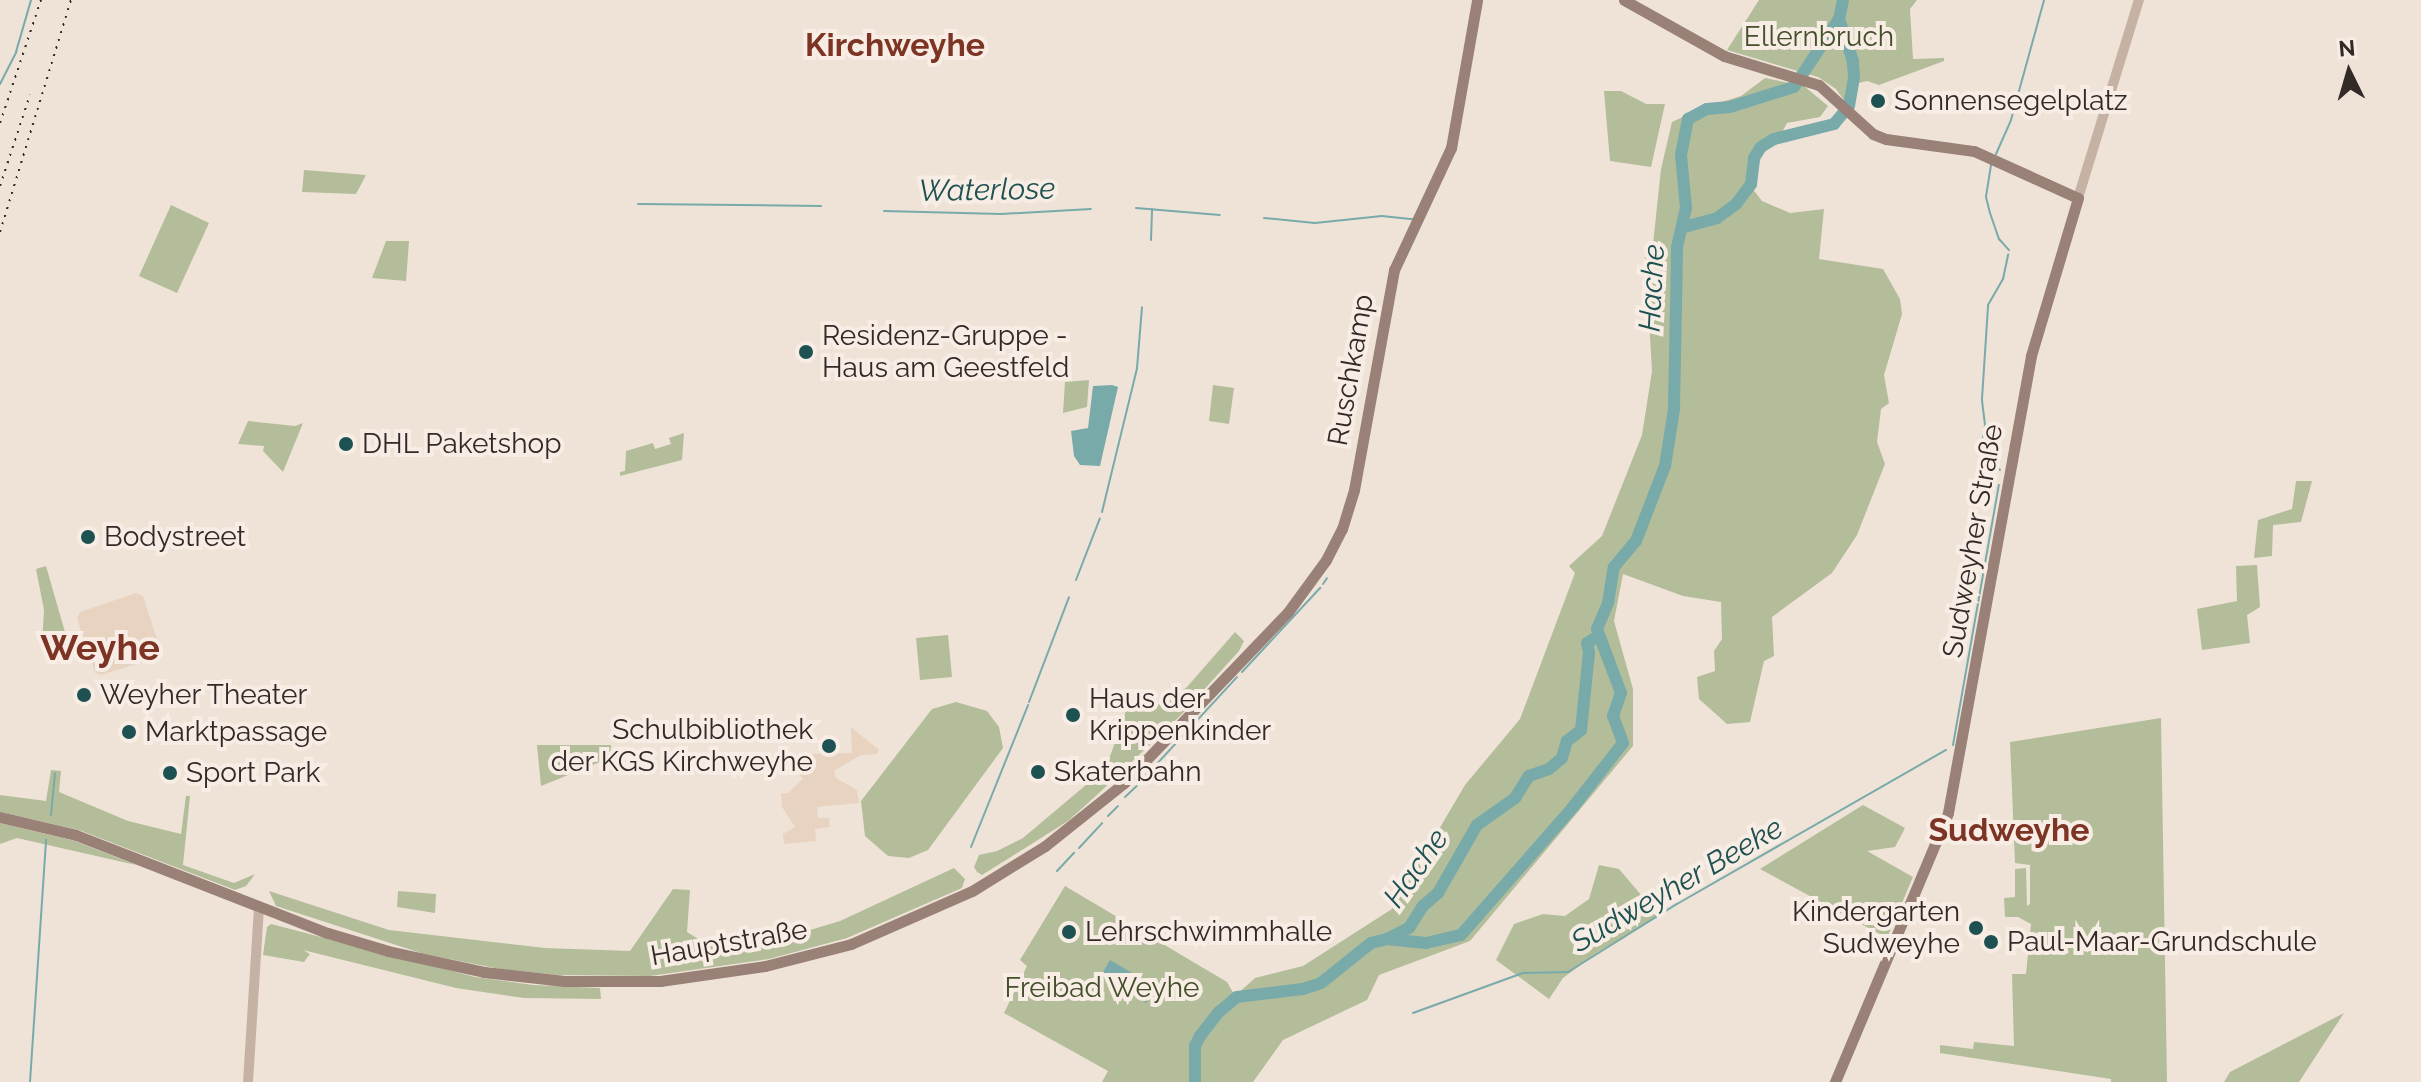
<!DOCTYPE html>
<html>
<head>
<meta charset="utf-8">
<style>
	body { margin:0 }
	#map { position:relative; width:2421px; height:1082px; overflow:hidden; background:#efe3d8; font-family:Raleway,sans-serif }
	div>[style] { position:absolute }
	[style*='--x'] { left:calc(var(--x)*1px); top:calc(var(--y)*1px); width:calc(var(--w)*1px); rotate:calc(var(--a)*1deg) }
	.green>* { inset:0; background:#b3bd99 }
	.plaza>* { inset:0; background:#e7d3c0 }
	.water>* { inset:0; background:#79aaaa }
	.stream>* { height:2px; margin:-1px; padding:0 1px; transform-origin:1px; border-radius:1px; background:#79aaaa }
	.river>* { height:12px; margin:-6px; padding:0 6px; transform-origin:6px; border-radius:6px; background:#79aaaa }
	.tertiary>* { height:10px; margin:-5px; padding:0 5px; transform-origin:5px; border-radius:5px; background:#c6b2a5 }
	.secondary>* { height:11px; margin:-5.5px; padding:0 5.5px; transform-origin:5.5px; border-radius:5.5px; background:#9a8177 }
	.rail>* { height:2px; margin-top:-1px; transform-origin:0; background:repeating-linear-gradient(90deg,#332926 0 2px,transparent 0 8px) }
	.dots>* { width:22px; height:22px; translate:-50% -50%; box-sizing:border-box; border:4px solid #f7ede4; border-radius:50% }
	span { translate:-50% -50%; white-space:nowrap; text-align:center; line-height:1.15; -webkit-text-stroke:8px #f7ede4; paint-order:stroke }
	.park-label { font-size:28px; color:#444f2b }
	.poi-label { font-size:28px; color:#332926 }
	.left { translate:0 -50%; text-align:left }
	.right { translate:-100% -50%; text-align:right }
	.street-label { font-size:28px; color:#332926 }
	.water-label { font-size:30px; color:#1e5151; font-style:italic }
	.quarter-label { font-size:32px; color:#7d3424; font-weight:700 }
	.district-label { font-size:36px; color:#7d3424; font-weight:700 }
	.north { position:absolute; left:2309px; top:32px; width:80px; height:80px; -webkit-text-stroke:6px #f7ede4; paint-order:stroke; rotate:355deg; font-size:22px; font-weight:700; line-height:32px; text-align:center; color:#332926 }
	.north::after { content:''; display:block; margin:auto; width:28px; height:36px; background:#332926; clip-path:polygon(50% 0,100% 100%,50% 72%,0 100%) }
</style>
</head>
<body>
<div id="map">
	<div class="green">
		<i style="clip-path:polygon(1759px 0,1917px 0,1910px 9px,1913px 59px,1944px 58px,1944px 61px,1879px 85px,1867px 81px,1850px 85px,1846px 103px,1836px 89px,1818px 77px,1727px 50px)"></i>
		<i style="clip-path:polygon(1765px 78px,1804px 86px,1828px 106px,1820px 117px,1787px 123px,1781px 134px,1756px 147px,1750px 162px,1752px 188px,1762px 201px,1790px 213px,1824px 209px,1819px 259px,1883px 269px,1900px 299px,1902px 314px,1884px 375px,1889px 403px,1881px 409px,1877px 442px,1885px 464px,1857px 535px,1832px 573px,1772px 617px,1774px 656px,1764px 661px,1750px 722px,1727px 724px,1699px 699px,1697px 677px,1715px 671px,1714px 651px,1722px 639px,1721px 602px,1683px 596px,1623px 574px,1614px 621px,1633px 689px,1633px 746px,1470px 941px,1379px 975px,1367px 1000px,1283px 1040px,1253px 1082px,1102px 1082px,1108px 1071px,1004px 1013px,1027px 966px,1020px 960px,1065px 886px,1227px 982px,1235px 996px,1255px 978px,1303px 966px,1392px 909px,1465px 785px,1520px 719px,1575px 573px,1569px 566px,1602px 536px,1642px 435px,1652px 371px,1645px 249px,1653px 244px,1661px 169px,1672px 122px,1702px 108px,1741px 96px)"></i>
		<i style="clip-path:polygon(1604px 91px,1621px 91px,1646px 104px,1665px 104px,1651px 167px,1610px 161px)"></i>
		<i style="clip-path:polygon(304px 170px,366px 175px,356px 194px,302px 192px)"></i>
		<i style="clip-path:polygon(171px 205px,209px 223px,177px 293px,139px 276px)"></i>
		<i style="clip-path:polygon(386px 241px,409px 241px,406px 281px,372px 278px)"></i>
		<i style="clip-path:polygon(1089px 380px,1087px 407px,1063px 413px,1065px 382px)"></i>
		<i style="clip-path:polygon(1213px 385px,1234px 388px,1229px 424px,1209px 421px)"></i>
		<i style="clip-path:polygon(248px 421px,295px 426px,303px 423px,283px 472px,263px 451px,264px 446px,238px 444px)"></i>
		<i style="clip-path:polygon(684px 433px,682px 460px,620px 476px,620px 472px,625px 471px,626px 451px,653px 443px,655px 449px,671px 444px,669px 438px)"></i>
		<i style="clip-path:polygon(2296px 481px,2312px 481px,2301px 522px,2273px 525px,2272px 556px,2254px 558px,2258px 520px,2292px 509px)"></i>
		<i style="clip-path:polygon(2257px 565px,2260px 607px,2247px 615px,2250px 643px,2202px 650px,2197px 609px,2237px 601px,2236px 566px)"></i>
		<i style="clip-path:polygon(46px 566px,67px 639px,42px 643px,44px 610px,36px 569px)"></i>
		<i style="clip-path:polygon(1235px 632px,1244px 641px,1239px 651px,1182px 714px,1098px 794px,1068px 821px,982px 875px,977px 872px,974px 867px,979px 855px,997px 851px,1023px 838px,1106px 768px,1129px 702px,1165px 705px,1187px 687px)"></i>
		<i style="clip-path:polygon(948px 635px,952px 677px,920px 680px,916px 638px)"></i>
		<i style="clip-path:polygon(956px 702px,987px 711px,999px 727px,1003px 748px,928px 850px,909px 858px,888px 856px,865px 836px,861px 801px,932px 709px)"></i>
		<i style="clip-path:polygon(2161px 718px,2167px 1082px,2111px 1082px,2111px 1079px,1940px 1053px,1940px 1045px,1973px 1049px,1974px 1042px,2014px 1046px,2012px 974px,2026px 974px,2031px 924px,2018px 917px,2005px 917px,2004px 898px,2015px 897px,2015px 869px,2026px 868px,2027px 906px,2030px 904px,2030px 865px,2015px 863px,2010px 742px)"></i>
		<i style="clip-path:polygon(537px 745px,611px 745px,610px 758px,541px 786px)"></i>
		<i style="clip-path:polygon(51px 770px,61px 771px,59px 792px,128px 821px,181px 834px,186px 796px,190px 796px,183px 865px,234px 883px,255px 874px,246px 886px,235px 890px,79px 830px,0 812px,0 795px,46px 801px)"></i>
		<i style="clip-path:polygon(1863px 805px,1905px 828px,1895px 847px,1867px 851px,1913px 877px,1887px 938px,1760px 869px)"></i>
		<i style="clip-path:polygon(0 823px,75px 841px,136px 865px,17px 838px,0 844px)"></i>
		<i style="clip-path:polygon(1599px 865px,1619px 869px,1659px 916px,1598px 952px,1563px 978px,1549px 999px,1496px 960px,1514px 924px,1543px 914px,1565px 916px,1589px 899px)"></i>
		<i style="clip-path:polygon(954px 868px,965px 879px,962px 888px,847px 938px,769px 959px,650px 976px,558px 975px,500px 969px,424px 954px,276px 906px,269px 891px,389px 930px,545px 948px,630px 951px,673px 889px,690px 890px,687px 932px,700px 940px,734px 948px,767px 943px,840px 921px)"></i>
		<i style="clip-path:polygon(398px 891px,436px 894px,435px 913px,397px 907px)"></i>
		<i style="clip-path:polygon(271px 924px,475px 977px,533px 985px,600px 988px,601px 999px,524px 998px,456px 988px,303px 950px,310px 954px,304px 962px,263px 955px,267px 927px)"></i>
		<i style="clip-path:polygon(2344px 1013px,2299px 1082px,2224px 1082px,2230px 1072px)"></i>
	</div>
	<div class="plaza">
		<i style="clip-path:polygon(136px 593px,143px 596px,161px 652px,159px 657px,101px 675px,95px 673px,77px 618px,80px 612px)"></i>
		<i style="clip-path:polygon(851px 727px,879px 750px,877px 754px,861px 755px,834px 771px,836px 778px,857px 790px,859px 803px,817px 807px,818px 818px,829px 818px,830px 827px,815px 829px,816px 841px,784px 844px,783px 834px,795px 827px,782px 807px,781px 794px,788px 793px,803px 779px,790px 762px,779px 764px,778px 755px,852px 753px)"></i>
	</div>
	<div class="water">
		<i style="clip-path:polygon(1112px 385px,1118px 387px,1100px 466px,1080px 465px,1074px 456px,1071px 431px,1088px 428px,1093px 386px)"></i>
		<i style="clip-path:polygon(1110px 960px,1156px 987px,1146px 1003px,1101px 976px)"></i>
	</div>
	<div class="stream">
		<i style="--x:0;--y:84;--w:36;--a:-63"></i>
		<i style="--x:16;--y:52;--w:54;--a:-73.9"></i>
		<i style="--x:1996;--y:154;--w:37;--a:-66"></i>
		<i style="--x:2011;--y:120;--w:124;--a:-74.6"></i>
		<i style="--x:1991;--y:165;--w:32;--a:99"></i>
		<i style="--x:1986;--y:197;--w:16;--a:76"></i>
		<i style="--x:1990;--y:213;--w:28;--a:71"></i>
		<i style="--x:1999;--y:239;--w:15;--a:48"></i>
		<i style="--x:638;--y:204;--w:183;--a:0.6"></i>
		<i style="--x:1136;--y:208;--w:84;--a:4.8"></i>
		<i style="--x:884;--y:211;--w:117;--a:1.5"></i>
		<i style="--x:1001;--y:214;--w:90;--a:-3.2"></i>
		<i style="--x:1264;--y:218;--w:51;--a:5.6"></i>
		<i style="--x:1315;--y:223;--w:67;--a:-6"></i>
		<i style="--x:1382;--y:216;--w:31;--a:6"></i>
		<i style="--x:1151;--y:240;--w:31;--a:-88"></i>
		<i style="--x:2000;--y:470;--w:29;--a:-131"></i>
		<i style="--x:1981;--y:448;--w:23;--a:-80"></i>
		<i style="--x:1985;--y:425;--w:26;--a:-97"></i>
		<i style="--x:1982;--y:399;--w:94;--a:-86.3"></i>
		<i style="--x:1988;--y:305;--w:30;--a:-60"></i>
		<i style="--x:2003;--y:279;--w:25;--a:-78"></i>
		<i style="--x:1102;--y:512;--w:148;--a:-76.3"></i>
		<i style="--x:1137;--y:368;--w:61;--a:-85.3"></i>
		<i style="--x:1076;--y:580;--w:66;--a:-68.8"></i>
		<i style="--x:1323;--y:584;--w:7;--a:-56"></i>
		<i style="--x:1242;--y:672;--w:115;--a:-47.1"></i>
		<i style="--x:1029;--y:702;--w:112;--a:-69.1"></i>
		<i style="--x:1953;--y:745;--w:264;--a:-80"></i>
		<i style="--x:1142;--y:780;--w:140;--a:-47.3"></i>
		<i style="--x:1125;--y:797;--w:16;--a:-43"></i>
		<i style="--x:51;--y:815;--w:42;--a:-84.6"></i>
		<i style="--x:1108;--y:816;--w:14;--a:-45"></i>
		<i style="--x:971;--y:847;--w:153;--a:-68.1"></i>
		<i style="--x:1079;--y:848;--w:34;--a:-47"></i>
		<i style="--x:1057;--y:871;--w:25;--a:-47"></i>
		<i style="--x:1413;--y:1013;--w:117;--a:-20"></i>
		<i style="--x:1523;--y:973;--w:45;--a:-1.3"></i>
		<i style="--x:1568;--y:972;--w:128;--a:-32"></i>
		<i style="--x:1677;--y:904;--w:310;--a:-29.8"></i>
		<i style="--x:30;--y:1082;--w:243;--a:-86.2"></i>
	</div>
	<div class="river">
		<i style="--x:1684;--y:227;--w:34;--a:-15"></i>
		<i style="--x:1717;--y:218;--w:24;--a:-36"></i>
		<i style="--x:1736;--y:204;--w:25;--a:-53"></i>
		<i style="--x:1751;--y:184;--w:26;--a:-83"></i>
		<i style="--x:1754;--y:158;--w:13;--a:-58"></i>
		<i style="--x:1761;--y:147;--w:15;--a:-32"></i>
		<i style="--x:1774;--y:139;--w:62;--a:-14"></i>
		<i style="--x:1834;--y:124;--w:23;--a:-50"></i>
		<i style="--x:1849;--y:106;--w:29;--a:-80"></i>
		<i style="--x:1854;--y:77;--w:16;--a:-94"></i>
		<i style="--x:1853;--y:61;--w:44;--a:-108.4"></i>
		<i style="--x:1387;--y:939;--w:25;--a:-27"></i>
		<i style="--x:1409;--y:928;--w:26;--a:-58"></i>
		<i style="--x:1423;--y:906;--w:20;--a:-41"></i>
		<i style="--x:1438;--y:893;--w:78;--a:-60.2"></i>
		<i style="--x:1477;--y:825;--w:47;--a:-35.4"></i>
		<i style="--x:1515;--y:798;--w:26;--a:-58"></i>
		<i style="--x:1529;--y:776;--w:21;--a:-19"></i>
		<i style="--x:1549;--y:769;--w:17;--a:-40"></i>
		<i style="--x:1562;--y:758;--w:18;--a:-74"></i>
		<i style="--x:1567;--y:741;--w:18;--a:-38"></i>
		<i style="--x:1581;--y:730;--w:78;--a:-84.1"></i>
		<i style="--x:1589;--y:652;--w:9;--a:-103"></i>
		<i style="--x:1587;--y:643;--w:13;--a:-32"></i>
		<i style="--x:1195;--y:1082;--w:36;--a:-90"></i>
		<i style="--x:1195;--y:1046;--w:11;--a:-63"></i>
		<i style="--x:1200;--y:1036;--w:31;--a:-52"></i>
		<i style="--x:1219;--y:1012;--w:23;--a:-40"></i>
		<i style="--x:1237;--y:997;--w:66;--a:-6.9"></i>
		<i style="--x:1303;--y:989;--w:19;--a:-18"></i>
		<i style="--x:1321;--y:983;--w:64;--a:-38.7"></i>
		<i style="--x:1371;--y:943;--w:16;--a:-14"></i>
		<i style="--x:1387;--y:939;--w:39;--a:6"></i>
		<i style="--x:1426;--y:943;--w:36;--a:-13"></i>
		<i style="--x:1461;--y:935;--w:170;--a:-48.8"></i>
		<i style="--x:1573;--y:807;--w:81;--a:-52"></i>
		<i style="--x:1623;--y:743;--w:29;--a:-110"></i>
		<i style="--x:1613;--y:716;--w:24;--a:-71"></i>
		<i style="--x:1621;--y:693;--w:68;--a:-110.6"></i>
		<i style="--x:1597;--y:629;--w:28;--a:-67"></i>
		<i style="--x:1608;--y:603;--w:36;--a:-81"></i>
		<i style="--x:1614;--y:567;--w:34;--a:-50"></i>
		<i style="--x:1636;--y:541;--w:80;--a:-68.9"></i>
		<i style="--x:1665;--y:466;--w:58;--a:-81"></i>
		<i style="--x:1674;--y:409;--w:162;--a:-88.9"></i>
		<i style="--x:1677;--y:247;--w:40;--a:-77"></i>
		<i style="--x:1686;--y:208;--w:53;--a:-95.4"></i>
		<i style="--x:1681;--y:155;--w:37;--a:-79"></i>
		<i style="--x:1688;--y:119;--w:21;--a:-28"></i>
		<i style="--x:1707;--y:109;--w:23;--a:-5"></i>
		<i style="--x:1730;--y:107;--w:67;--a:-17.4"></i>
		<i style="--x:1794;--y:87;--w:82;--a:-56.5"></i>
		<i style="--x:1839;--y:19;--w:19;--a:-78"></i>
	</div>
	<div class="tertiary">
		<i style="--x:2078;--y:198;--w:207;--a:-72.9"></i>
		<i style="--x:248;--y:1082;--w:176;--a:-86.4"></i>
	</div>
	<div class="secondary">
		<i style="--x:1624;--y:0;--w:115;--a:29.2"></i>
		<i style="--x:1724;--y:56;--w:99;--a:17"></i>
		<i style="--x:1819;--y:85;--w:73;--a:42.2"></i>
		<i style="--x:1873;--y:134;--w:14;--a:21"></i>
		<i style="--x:1886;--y:139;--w:89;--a:7.8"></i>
		<i style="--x:1974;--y:151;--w:114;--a:24.3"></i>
		<i style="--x:2078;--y:198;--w:165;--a:106.6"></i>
		<i style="--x:2031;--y:356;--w:464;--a:100.3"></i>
		<i style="--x:1948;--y:813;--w:292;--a:112.8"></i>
		<i style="--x:0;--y:817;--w:78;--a:13.3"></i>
		<i style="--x:76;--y:835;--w:270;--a:21.3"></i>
		<i style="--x:328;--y:933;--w:63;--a:16.7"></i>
		<i style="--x:388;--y:951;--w:98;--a:12.3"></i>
		<i style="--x:484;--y:972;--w:81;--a:6.4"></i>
		<i style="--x:564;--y:981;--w:96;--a:0"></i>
		<i style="--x:660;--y:981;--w:106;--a:-8.1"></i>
		<i style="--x:765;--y:966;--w:89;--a:-14.3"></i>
		<i style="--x:851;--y:944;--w:132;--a:-23.7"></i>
		<i style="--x:972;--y:891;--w:86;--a:-31.7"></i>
		<i style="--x:1045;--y:846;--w:101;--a:-38.6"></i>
		<i style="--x:1124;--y:783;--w:237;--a:-46.2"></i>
		<i style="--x:1288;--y:612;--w:64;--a:-53.8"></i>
		<i style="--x:1326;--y:560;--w:35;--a:-63"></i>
		<i style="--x:1342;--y:529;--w:41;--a:-72.9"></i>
		<i style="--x:1354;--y:490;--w:224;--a:-79.7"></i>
		<i style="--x:1394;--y:270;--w:135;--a:-65"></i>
		<i style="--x:1451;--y:148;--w:150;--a:-80"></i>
	</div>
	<div class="rail">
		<i style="--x:0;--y:123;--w:130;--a:-71.6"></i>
		<i style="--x:0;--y:186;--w:96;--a:-71.8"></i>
		<i style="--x:0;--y:232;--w:243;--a:-73"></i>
	</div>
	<div class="dots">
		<i style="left:1878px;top:101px;background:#1e5151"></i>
		<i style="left:806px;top:352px;background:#1e5151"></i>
		<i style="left:346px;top:444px;background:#1e5151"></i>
		<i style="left:88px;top:537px;background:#1e5151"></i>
		<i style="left:84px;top:695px;background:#1e5151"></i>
		<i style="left:1073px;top:715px;background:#1e5151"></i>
		<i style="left:129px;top:732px;background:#1e5151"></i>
		<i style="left:829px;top:746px;background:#1e5151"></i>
		<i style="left:1038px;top:772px;background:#1e5151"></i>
		<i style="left:170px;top:773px;background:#1e5151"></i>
		<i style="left:1976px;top:928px;background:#1e5151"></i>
		<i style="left:1069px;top:932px;background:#1e5151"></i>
		<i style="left:1991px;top:942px;background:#1e5151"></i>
	</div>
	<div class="park-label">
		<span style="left:1819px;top:37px">Ellernbruch</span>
		<span style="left:1102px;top:988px">Freibad Weyhe</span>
	</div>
	<div class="poi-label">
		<span class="left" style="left:1894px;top:101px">Sonnensegelplatz</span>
		<span class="left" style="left:822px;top:352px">Residenz-Gruppe -<br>Haus am Geestfeld</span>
		<span class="left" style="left:362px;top:444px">DHL Paketshop</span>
		<span class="left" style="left:104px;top:537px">Bodystreet</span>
		<span class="left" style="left:100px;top:695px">Weyher Theater</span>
		<span class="left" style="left:1089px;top:715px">Haus der<br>Krippenkinder</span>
		<span class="right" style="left:813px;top:746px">Schulbibliothek<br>der KGS Kirchweyhe</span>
		<span class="left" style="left:145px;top:732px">Marktpassage</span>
		<span class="left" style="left:1054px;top:772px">Skaterbahn</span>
		<span class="left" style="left:186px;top:773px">Sport Park</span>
		<span class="right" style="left:1960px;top:928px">Kindergarten<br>Sudweyhe</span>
		<span class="left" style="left:1085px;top:932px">Lehrschwimmhalle</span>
		<span class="left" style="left:2007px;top:942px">Paul-Maar-Grundschule</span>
	</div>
	<div class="street-label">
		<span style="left:1351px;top:370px;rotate:-80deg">Ruschkamp</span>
		<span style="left:1973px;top:541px;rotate:-80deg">Sudweyher Straße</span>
		<span style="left:729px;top:943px;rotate:-10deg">Hauptstraße</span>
	</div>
	<div class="water-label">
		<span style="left:987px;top:190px;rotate:-1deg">Waterlose</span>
		<span style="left:1652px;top:288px;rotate:-87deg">Hache</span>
		<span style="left:1416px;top:868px;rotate:-55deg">Hache</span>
		<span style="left:1677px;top:885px;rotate:-30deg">Sudweyher Beeke</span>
	</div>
	<div class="quarter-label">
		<span style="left:895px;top:45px">Kirchweyhe</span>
		<span style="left:2009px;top:830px">Sudweyhe</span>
	</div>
	<div class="district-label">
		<span style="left:100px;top:648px">Weyhe</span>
	</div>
	<div class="north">N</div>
</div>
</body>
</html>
